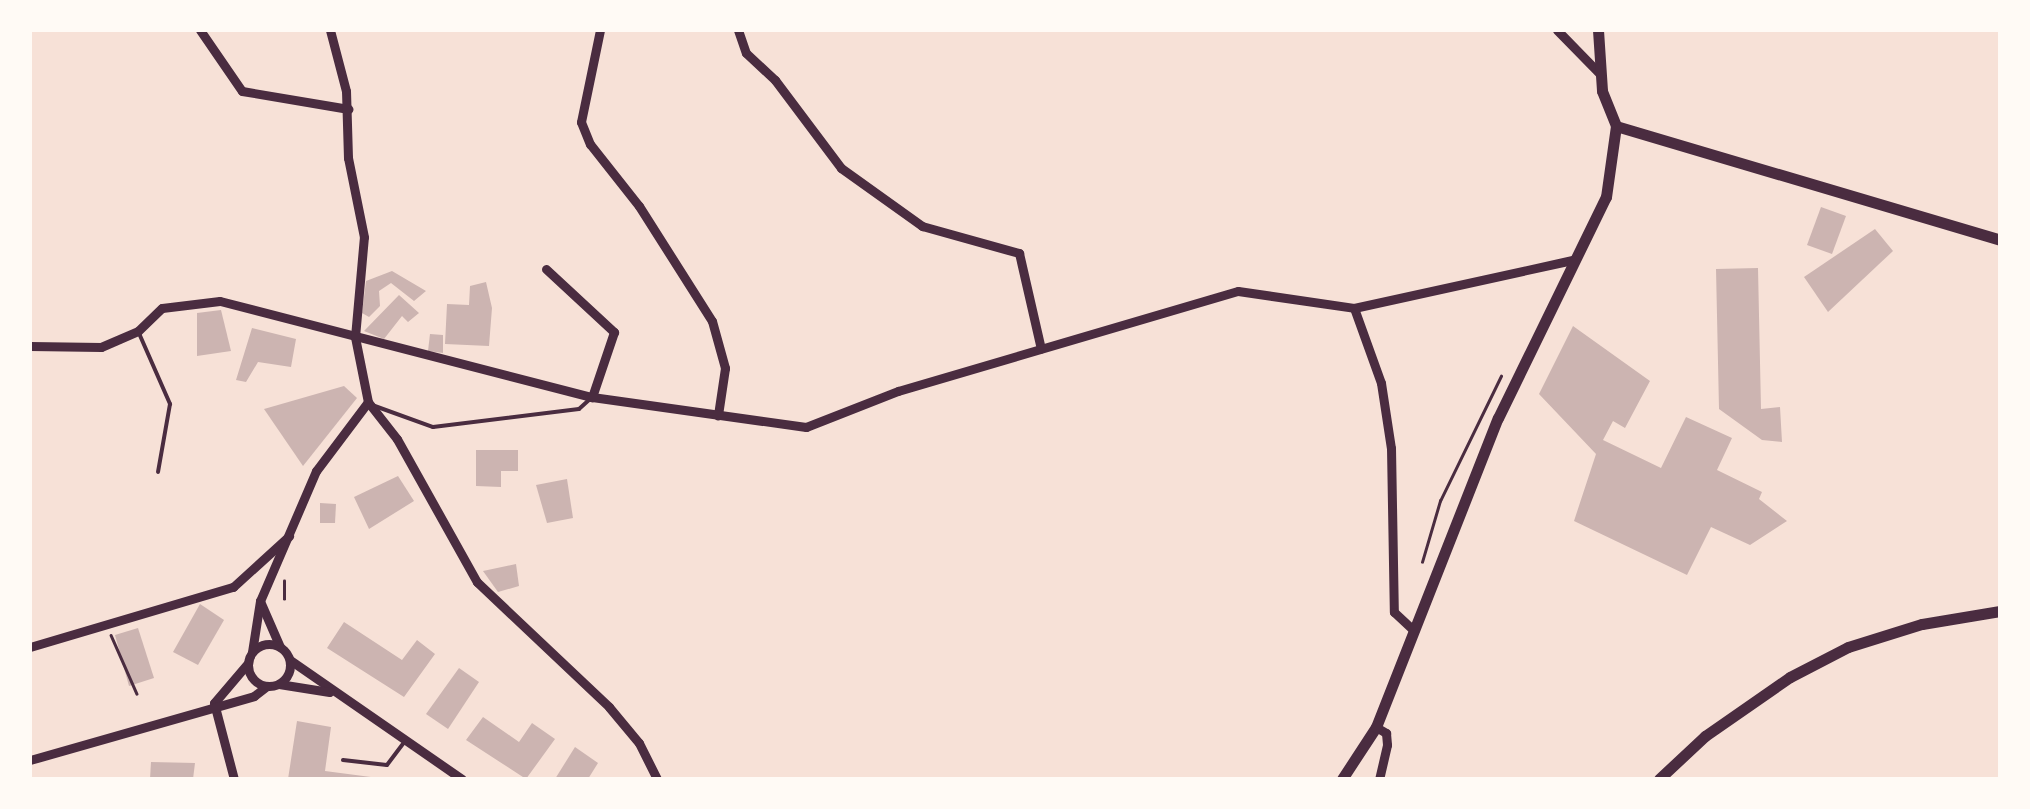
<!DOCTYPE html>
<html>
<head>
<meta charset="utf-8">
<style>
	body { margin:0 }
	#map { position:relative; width:2030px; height:809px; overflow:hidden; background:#f7e1d7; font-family:Mulish,sans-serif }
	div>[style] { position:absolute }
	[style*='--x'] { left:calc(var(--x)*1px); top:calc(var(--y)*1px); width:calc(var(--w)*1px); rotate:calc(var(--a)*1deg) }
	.building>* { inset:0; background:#ccb4b1 }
	.path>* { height:2.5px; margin:-1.25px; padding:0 1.25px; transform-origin:1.25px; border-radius:1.25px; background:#4a2c40 }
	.service>* { height:4px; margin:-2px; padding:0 2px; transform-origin:2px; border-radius:2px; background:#4a2c40 }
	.minor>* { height:9px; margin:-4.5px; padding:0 4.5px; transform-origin:4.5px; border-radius:4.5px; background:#4a2c40 }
	.minor>.ring { margin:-4.5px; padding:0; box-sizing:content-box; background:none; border:9px solid #4a2c40; border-radius:50% }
	.tertiary>* { height:11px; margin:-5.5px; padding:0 5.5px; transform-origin:5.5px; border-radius:5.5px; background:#4a2c40 }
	span { translate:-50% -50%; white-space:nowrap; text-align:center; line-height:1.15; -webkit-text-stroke:8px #fffaf5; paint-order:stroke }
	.frame { position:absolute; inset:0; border:32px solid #fffaf5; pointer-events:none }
</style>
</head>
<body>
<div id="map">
	<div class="building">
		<i style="clip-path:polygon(1821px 207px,1846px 216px,1832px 254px,1807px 245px)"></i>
		<i style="clip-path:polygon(1875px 229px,1893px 251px,1828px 312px,1804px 277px)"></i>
		<i style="clip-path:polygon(1758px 268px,1761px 409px,1780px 407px,1782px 442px,1762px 440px,1719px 409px,1716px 269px)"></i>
		<i style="clip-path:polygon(392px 271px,426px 291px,414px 301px,391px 283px,379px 291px,380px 306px,369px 317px,362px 313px,366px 281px)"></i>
		<i style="clip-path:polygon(486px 282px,492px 308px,489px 346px,445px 344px,447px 304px,469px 305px,470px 286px)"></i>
		<i style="clip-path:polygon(399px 295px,419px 313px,408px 322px,402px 316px,384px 339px,364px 331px)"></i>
		<i style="clip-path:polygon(221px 310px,231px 351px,197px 356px,197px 313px)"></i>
		<i style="clip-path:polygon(1573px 326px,1650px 381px,1625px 428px,1613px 421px,1603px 440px,1661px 468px,1686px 417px,1732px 438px,1717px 470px,1762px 492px,1759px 499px,1787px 521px,1750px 545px,1711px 527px,1687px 575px,1574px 521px,1596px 454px,1539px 394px)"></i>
		<i style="clip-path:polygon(252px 328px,296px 339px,291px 367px,258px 362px,246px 382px,236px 380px)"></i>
		<i style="clip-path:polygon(430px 334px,443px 335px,443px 353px,428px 351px)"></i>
		<i style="clip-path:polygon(344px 386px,357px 398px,303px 466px,264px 409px)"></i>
		<i style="clip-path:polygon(476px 450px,518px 450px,518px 471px,501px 471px,501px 487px,476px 486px)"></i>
		<i style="clip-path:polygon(398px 476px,414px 501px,369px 529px,354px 497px)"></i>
		<i style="clip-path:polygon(567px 479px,573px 518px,547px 523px,536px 485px)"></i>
		<i style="clip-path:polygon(320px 503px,336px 504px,335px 523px,320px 523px)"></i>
		<i style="clip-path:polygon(516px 564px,519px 586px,498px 592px,483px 571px)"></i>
		<i style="clip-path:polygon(200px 604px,224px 620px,198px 665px,173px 652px)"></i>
		<i style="clip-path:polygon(344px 622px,402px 660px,417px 640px,435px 654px,404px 697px,327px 648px)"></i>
		<i style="clip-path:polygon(138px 628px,154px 678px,129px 686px,115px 635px)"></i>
		<i style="clip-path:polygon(459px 668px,479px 682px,448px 729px,426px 714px)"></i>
		<i style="clip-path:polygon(483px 717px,519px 742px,532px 723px,555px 739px,526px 779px,466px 740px)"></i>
		<i style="clip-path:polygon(297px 721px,331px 727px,325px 771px,386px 779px,288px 779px)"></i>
		<i style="clip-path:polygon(575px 747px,598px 763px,588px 779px,555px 779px)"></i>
		<i style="clip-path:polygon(151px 762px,195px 763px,193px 779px,150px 779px)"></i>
	</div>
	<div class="path">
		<i style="--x:1422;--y:562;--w:64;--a:-73.6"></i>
		<i style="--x:1440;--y:501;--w:139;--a:-64"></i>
		<i style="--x:284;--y:599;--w:18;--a:-90"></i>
		<i style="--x:111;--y:635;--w:64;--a:66.2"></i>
	</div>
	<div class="service">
		<i style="--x:138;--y:331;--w:80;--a:66.3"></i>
		<i style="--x:170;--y:404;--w:69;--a:100"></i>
		<i style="--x:372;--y:405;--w:65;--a:19.8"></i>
		<i style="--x:433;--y:427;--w:147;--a:-7"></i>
		<i style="--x:579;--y:409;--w:13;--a:-42"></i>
		<i style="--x:343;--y:760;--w:44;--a:6.5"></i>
		<i style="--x:387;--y:765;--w:30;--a:-53"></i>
	</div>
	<div class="minor">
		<i style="--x:200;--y:30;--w:74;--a:55.5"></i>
		<i style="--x:242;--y:91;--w:108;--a:9.6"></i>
		<i style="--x:600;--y:30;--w:94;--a:101.7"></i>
		<i style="--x:581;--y:122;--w:24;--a:68"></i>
		<i style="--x:590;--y:144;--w:79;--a:51.7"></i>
		<i style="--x:639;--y:206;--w:136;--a:57.6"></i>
		<i style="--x:712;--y:321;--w:49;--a:74.5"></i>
		<i style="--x:725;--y:368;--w:48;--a:98.5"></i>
		<i style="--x:738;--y:30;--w:24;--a:71"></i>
		<i style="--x:746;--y:53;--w:40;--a:43"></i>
		<i style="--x:775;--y:80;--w:110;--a:53.1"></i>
		<i style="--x:841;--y:168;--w:100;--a:35.6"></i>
		<i style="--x:922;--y:226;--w:101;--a:15.6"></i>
		<i style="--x:1019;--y:253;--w:98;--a:77.1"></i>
		<i style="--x:1557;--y:30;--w:60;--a:45.7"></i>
		<i style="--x:546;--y:269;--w:93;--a:42.8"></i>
		<i style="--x:614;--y:332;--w:69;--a:108.7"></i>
		<i style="--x:1354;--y:308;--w:80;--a:70.2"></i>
		<i style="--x:1381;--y:383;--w:66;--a:81.3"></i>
		<i style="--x:1391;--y:448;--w:164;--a:89"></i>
		<i style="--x:1394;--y:612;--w:26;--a:43"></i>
		<i style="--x:30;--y:346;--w:71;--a:0.8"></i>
		<i style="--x:101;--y:347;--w:40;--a:-23.4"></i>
		<i style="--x:138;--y:331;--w:33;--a:-44"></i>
		<i style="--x:162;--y:308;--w:58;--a:-6.9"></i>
		<i style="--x:220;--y:301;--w:384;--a:14.5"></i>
		<i style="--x:592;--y:397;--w:216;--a:8"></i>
		<i style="--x:806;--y:427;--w:99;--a:-21.4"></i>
		<i style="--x:898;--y:391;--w:354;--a:-16.4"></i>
		<i style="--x:1238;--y:291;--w:117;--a:8.3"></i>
		<i style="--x:1354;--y:308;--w:227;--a:-12.4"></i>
		<i style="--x:368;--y:402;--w:47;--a:51.9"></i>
		<i style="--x:397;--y:439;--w:164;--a:60.8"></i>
		<i style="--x:477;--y:582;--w:182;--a:43.4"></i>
		<i style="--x:609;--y:707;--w:47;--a:50.2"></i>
		<i style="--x:639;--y:743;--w:40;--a:63.4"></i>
		<i style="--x:260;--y:601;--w:50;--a:66.5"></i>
		<i class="ring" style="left:248px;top:644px;width:33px;height:33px"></i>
		<i style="--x:30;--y:647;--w:212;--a:-16.5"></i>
		<i style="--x:233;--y:587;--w:76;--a:-42.3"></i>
		<i style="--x:252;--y:652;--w:52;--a:-81.1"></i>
		<i style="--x:260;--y:601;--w:142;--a:-66.7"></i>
		<i style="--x:316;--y:471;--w:86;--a:-53"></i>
		<i style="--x:368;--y:402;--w:66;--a:-101.3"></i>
		<i style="--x:355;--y:337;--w:100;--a:-84.9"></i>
		<i style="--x:364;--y:237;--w:81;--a:-101.4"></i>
		<i style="--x:348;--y:158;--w:67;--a:-91.7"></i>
		<i style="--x:346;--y:91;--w:63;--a:-104.7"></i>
		<i style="--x:290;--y:660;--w:209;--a:34.7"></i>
		<i style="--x:279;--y:684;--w:51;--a:9.1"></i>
		<i style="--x:214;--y:703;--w:79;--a:75.3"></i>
		<i style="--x:214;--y:703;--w:52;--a:-49.6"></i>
		<i style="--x:1376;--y:727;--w:12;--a:31"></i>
		<i style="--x:1386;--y:733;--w:12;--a:85"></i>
		<i style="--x:1387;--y:745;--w:35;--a:103"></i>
		<i style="--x:30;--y:760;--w:233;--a:-15.9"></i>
		<i style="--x:254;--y:696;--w:16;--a:-38"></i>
	</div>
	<div class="tertiary">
		<i style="--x:1598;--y:30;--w:61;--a:86.2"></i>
		<i style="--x:1602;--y:91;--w:38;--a:68"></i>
		<i style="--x:1616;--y:126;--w:401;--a:16.5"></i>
		<i style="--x:1342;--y:779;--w:62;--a:-56.8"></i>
		<i style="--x:1376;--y:727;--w:332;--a:-68.5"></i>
		<i style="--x:1498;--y:418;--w:246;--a:-64"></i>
		<i style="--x:1606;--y:197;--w:72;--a:-82"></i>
		<i style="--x:1659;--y:779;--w:63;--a:-43.1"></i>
		<i style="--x:1705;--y:736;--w:103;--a:-34.8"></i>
		<i style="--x:1790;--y:677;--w:65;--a:-27.3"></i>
		<i style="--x:1848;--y:647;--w:77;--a:-17.3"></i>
		<i style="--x:1922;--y:624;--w:79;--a:-9.5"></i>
	</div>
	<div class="frame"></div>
</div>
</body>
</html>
